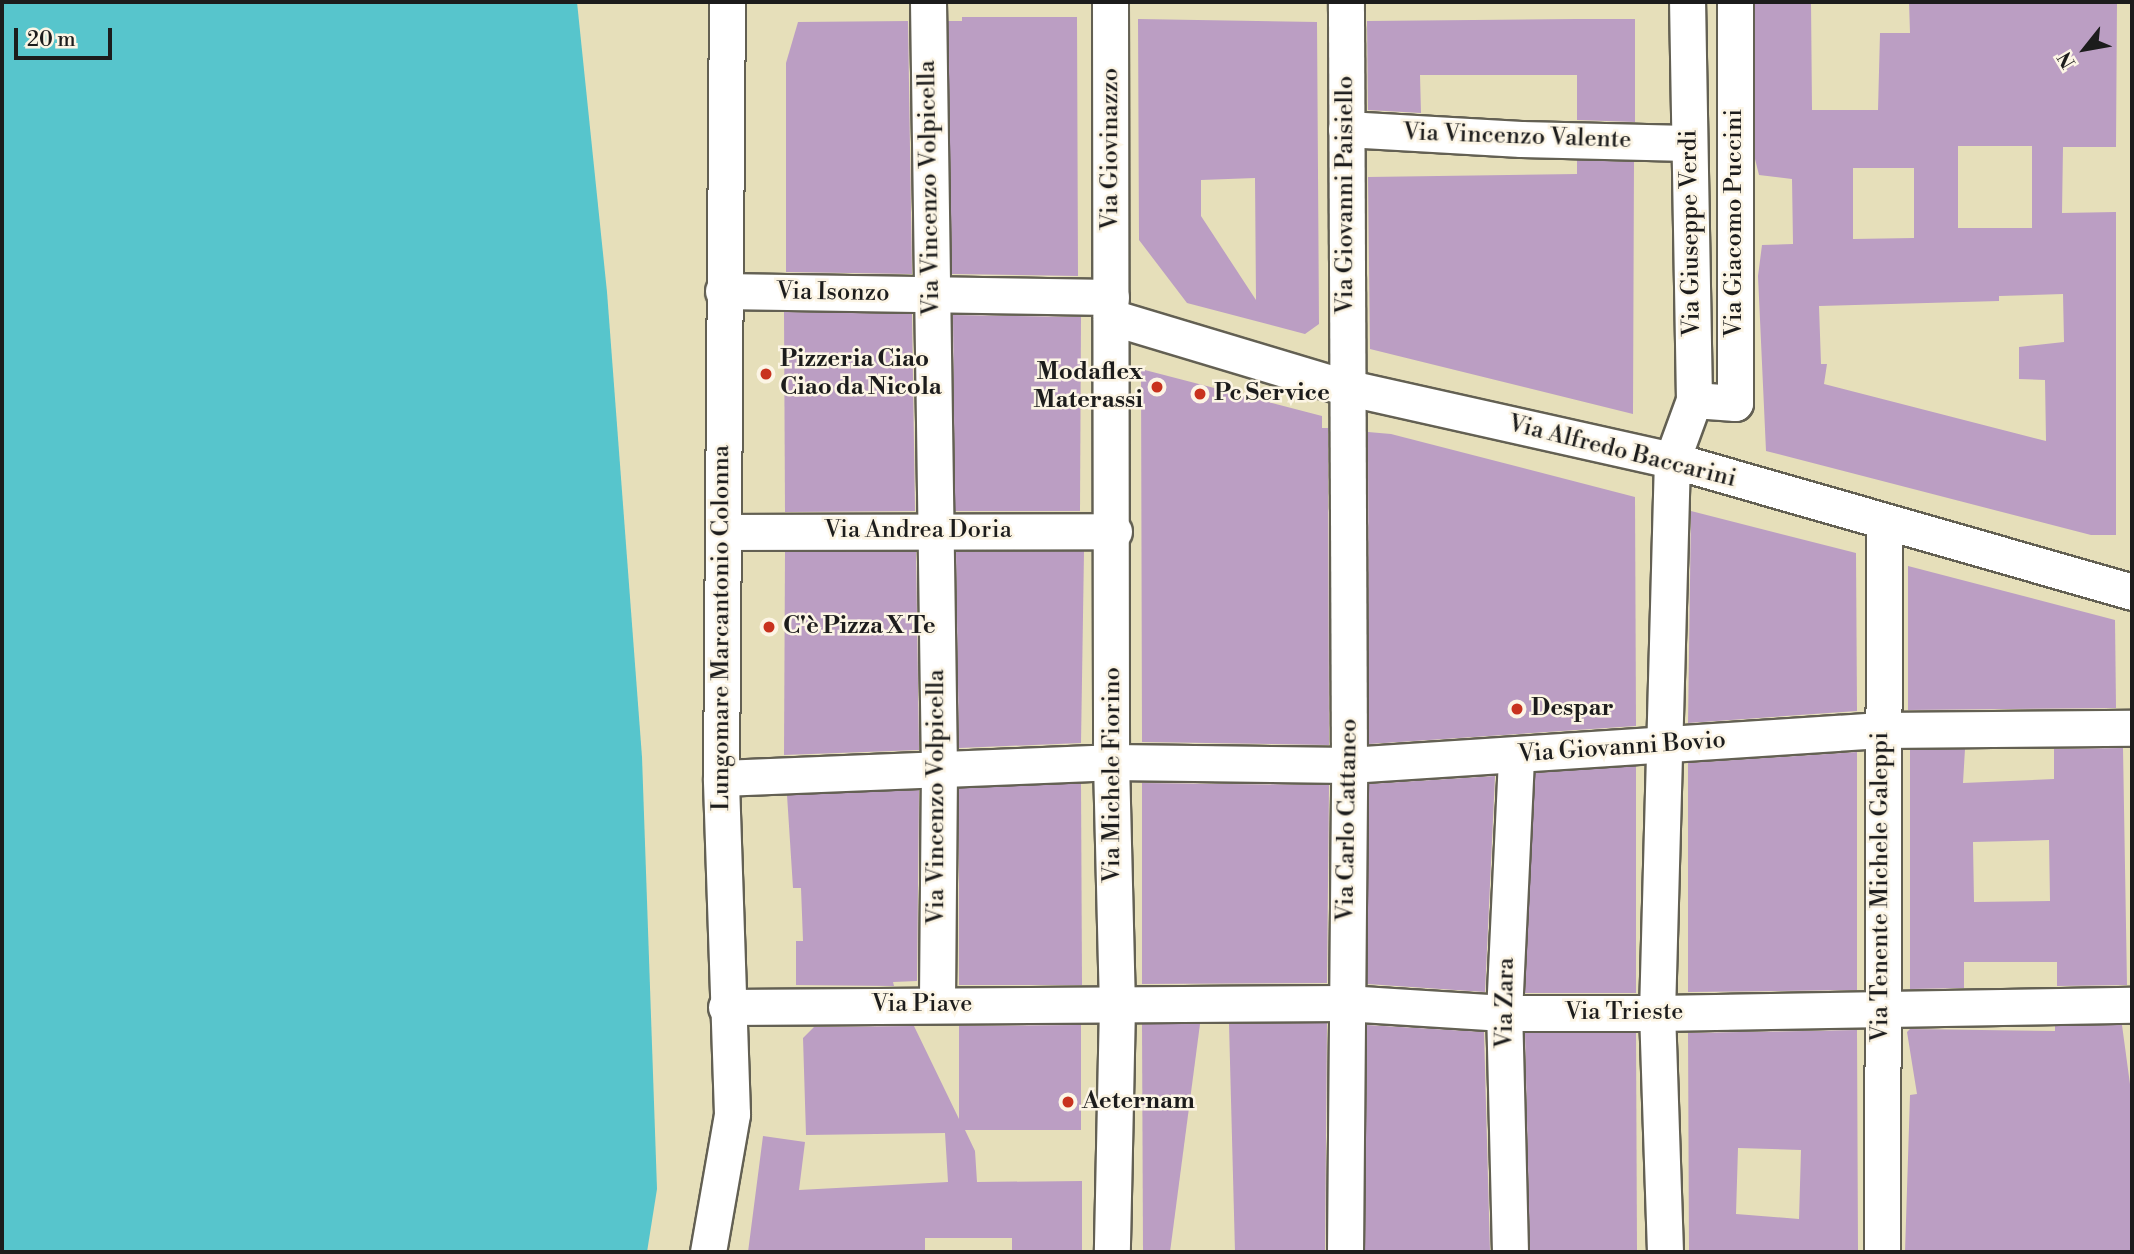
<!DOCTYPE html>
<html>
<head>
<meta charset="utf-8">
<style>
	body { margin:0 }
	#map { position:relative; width:2134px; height:1254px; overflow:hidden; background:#e6dfba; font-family:"Libre Bodoni",serif }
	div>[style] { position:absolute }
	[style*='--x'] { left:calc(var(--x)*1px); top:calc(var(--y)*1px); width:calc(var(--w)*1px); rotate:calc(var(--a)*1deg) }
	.water>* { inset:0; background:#57c5cc }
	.building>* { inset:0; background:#bb9ec3 }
	.roads { filter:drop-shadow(2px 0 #636053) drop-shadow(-2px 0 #636053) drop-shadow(0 2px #636053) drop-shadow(0 -2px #636053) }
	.minor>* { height:35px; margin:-17.5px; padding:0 17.5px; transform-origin:17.5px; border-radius:17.5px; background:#fff }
	.dots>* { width:19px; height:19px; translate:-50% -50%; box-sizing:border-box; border:4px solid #fcf5e5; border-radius:50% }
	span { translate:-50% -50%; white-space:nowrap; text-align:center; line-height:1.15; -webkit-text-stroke:5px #fcf5e5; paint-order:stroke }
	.street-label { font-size:24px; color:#1c1c1c }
	.poi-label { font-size:24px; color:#1c1c1c; font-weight:700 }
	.left { translate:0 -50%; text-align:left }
	.right { translate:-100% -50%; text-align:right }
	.frame { position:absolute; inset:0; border:4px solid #1c1c1c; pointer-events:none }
	.north { position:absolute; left:2050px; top:14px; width:70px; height:70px; -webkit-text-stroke:5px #fcf5e5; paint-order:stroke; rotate:239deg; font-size:19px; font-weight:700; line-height:28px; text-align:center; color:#1c1c1c }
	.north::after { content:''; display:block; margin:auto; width:24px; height:32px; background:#1c1c1c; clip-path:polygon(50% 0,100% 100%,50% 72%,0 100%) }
	.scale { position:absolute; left:14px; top:28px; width:98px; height:32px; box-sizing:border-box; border:4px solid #1c1c1c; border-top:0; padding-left:9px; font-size:21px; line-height:24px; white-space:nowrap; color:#1c1c1c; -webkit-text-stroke:5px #fcf5e5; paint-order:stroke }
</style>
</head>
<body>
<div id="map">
	<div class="water">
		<i style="clip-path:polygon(2px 2px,577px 2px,607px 292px,642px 757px,657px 1189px,647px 1252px,2px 1252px)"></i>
	</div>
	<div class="building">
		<i style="clip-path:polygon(evenodd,1755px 2px,1811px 2px,1812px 110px,1878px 110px,1880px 33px,1910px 33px,1909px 2px,2117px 2px,2116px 147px,2063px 147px,2062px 213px,2116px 212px,2116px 535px,2091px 535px,1766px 451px,1758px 276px,1762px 245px,1793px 244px,1792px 179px,1759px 175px,1755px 159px,1755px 2px,1958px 146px,2032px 146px,2032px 228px,1958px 228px,1958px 146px,1755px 2px,1853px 168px,1914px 168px,1914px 238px,1853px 239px,1853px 168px,1755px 2px,2063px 294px,2064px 342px,2019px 347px,2019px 379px,2045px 380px,2046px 441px,1824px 384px,1827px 364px,1821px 364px,1819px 306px,1999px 301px,1999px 296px,2063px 294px)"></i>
		<i style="clip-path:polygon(962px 17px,1077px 17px,1078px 276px,952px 274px,948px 21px,962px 21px)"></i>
		<i style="clip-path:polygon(evenodd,1138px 19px,1317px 22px,1319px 324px,1305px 334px,1187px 303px,1139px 240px,1138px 19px,1255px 178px,1256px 300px,1201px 216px,1201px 180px,1255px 178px)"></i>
		<i style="clip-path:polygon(1577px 19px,1635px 19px,1635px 122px,1577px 120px,1577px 75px,1420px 75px,1421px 113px,1368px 110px,1367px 21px)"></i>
		<i style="clip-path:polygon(908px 21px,912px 274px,786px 272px,786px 63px,798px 22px)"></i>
		<i style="clip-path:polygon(1577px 160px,1634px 162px,1633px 414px,1370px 349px,1368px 177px,1577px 174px)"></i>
		<i style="clip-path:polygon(784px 312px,912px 314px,915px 511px,785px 512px)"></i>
		<i style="clip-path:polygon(953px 315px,1081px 317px,1080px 511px,955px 511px)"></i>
		<i style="clip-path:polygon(1141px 369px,1322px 416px,1322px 428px,1328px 428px,1329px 745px,1142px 742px)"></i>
		<i style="clip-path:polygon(1368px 432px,1391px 434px,1635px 497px,1636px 726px,1369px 744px)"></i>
		<i style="clip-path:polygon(1691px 511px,1856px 553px,1857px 711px,1688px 723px)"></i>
		<i style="clip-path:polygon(1084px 551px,1081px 743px,959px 748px,956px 552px)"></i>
		<i style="clip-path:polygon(785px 552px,916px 552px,919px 750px,784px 755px)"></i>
		<i style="clip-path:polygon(1908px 566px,2115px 620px,2116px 708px,1908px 710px)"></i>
		<i style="clip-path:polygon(evenodd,2123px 748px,2127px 985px,2057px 986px,2057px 962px,1964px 962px,1964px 988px,1910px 989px,1910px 750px,1965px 749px,1963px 783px,2054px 779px,2054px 749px,2123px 748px,2049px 840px,2050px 901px,1974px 902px,1973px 842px,2049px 840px)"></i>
		<i style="clip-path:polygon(1857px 752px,1857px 990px,1688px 992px,1688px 763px)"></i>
		<i style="clip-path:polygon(1636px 766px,1636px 993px,1525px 993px,1535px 773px)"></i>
		<i style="clip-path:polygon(1495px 776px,1485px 992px,1367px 984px,1369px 784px)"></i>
		<i style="clip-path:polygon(1081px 783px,1082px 985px,959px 985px,959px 788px)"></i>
		<i style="clip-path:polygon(1142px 783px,1329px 785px,1327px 983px,1142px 984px)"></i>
		<i style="clip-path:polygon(919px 790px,917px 981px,893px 982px,894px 986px,796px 985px,796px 941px,803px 941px,801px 888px,793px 888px,787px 795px)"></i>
		<i style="clip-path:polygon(1327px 1023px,1325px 1252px,1235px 1252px,1229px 1024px)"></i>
		<i style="clip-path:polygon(1142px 1024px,1200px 1024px,1170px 1252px,1143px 1252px)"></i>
		<i style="clip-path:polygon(1081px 1025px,1081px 1130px,965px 1130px,975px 1151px,977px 1182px,1082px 1181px,1082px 1252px,1012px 1252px,1012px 1238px,925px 1238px,925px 1252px,748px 1252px,763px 1136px,805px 1142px,799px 1190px,948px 1182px,945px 1133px,806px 1135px,803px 1038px,814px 1027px,914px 1026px,959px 1119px,959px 1026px)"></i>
		<i style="clip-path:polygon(1367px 1025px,1484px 1032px,1490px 1252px,1365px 1252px)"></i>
		<i style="clip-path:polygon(2122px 1025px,2132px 1099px,2132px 1252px,1905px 1252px,1910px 1095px,1917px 1094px,1907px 1032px,1910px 1029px,2055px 1031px,2055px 1026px)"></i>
		<i style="clip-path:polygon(evenodd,1857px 1030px,1858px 1252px,1689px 1252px,1688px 1033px,1857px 1030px,1738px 1148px,1801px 1150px,1799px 1219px,1736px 1214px,1738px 1148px)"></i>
		<i style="clip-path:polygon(1525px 1033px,1636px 1033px,1637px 1252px,1530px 1252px)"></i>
	</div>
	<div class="roads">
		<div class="minor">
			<i style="--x:928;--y:2;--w:767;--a:89.18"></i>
			<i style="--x:939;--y:769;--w:236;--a:90.5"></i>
			<i style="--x:1110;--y:2;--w:760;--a:89.92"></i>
			<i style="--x:1111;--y:762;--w:243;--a:88.6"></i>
			<i style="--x:1117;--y:1005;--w:247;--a:91.2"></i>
			<i style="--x:1346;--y:129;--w:175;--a:3.3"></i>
			<i style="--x:1521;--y:139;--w:167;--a:1.4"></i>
			<i style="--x:723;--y:291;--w:388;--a:0.9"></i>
			<i style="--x:1111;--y:317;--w:244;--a:16.7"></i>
			<i style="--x:1345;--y:387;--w:335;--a:12.6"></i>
			<i style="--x:1672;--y:460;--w:479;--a:16"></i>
			<i style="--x:1694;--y:400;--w:41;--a:4.2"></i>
			<i style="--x:1735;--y:403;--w:401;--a:-90"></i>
			<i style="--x:723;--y:532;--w:391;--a:-0.1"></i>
			<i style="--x:721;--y:778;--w:390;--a:-2.3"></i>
			<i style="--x:1111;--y:762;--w:238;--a:0.7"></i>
			<i style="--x:1349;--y:765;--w:533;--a:-3.76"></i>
			<i style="--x:1881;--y:730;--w:251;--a:-0.5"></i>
			<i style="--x:726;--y:1007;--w:619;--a:-0.37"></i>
			<i style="--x:1345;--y:1003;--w:159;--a:3.6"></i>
			<i style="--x:1504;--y:1013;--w:153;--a:0"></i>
			<i style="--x:1657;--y:1013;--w:475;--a:-1"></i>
			<i style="--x:708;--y:1252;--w:140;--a:-80.1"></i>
			<i style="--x:732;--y:1114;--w:336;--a:-91.9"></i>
			<i style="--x:721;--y:778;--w:776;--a:-89.56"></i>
			<i style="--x:1345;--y:1252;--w:487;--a:-89.5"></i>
			<i style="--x:1349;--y:765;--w:763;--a:-90.23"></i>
			<i style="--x:1510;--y:1252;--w:239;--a:-91.4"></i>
			<i style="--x:1504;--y:1013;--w:258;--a:-87.3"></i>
			<i style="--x:1665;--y:1252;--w:239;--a:-91.9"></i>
			<i style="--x:1657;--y:1013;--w:553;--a:-88.45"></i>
			<i style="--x:1672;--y:460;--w:64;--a:-69.9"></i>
			<i style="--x:1694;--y:400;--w:398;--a:-91"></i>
			<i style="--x:1882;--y:1252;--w:730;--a:-89.84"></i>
		</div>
	</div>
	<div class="dots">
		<i style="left:766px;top:374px;background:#c8321e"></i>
		<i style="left:1157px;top:387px;background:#c8321e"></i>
		<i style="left:1200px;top:394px;background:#c8321e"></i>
		<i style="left:769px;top:627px;background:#c8321e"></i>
		<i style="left:1517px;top:709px;background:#c8321e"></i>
		<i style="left:1068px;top:1102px;background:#c8321e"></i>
	</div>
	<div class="street-label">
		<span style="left:1517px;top:137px;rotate:2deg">Via Vincenzo Valente</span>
		<span style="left:1111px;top:149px;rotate:-90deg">Via Giovinazzo</span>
		<span style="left:930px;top:188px;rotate:-91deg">Via Vincenzo Volpicella</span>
		<span style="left:1346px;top:195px;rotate:-90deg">Via Giovanni Paisiello</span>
		<span style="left:1735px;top:223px;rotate:-90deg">Via Giacomo Puccini</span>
		<span style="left:1691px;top:233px;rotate:-91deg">Via Giuseppe Verdi</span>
		<span style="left:833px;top:293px;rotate:1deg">Via Isonzo</span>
		<span style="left:1622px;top:452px;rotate:14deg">Via Alfredo Baccarini</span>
		<span style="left:918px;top:531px">Via Andrea Doria</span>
		<span style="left:722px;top:628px;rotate:-90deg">Lungomare Marcantonio Colonna</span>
		<span style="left:1622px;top:748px;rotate:-4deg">Via Giovanni Bovio</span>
		<span style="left:1113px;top:775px;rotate:-90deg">Via Michele Fiorino</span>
		<span style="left:937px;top:797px;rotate:-90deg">Via Vincenzo Volpicella</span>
		<span style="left:1348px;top:820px;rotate:-89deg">Via Carlo Cattaneo</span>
		<span style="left:1881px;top:887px;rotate:-90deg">Via Tenente Michele Galeppi</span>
		<span style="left:1506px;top:1003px;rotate:-89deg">Via Zara</span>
		<span style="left:922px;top:1005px">Via Piave</span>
		<span style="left:1624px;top:1013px">Via Trieste</span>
	</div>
	<div class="poi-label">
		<span class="left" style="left:780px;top:374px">Pizzeria Ciao<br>Ciao da Nicola</span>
		<span class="right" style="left:1143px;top:387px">Modaflex<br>Materassi</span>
		<span class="left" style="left:1214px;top:394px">Pc Service</span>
		<span class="left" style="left:783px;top:627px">C'è Pizza X Te</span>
		<span class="left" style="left:1531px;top:709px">Despar</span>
		<span class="left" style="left:1082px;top:1102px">Aeternam</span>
	</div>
	<div class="frame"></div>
	<div class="north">N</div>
	<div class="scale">20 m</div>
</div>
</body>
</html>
